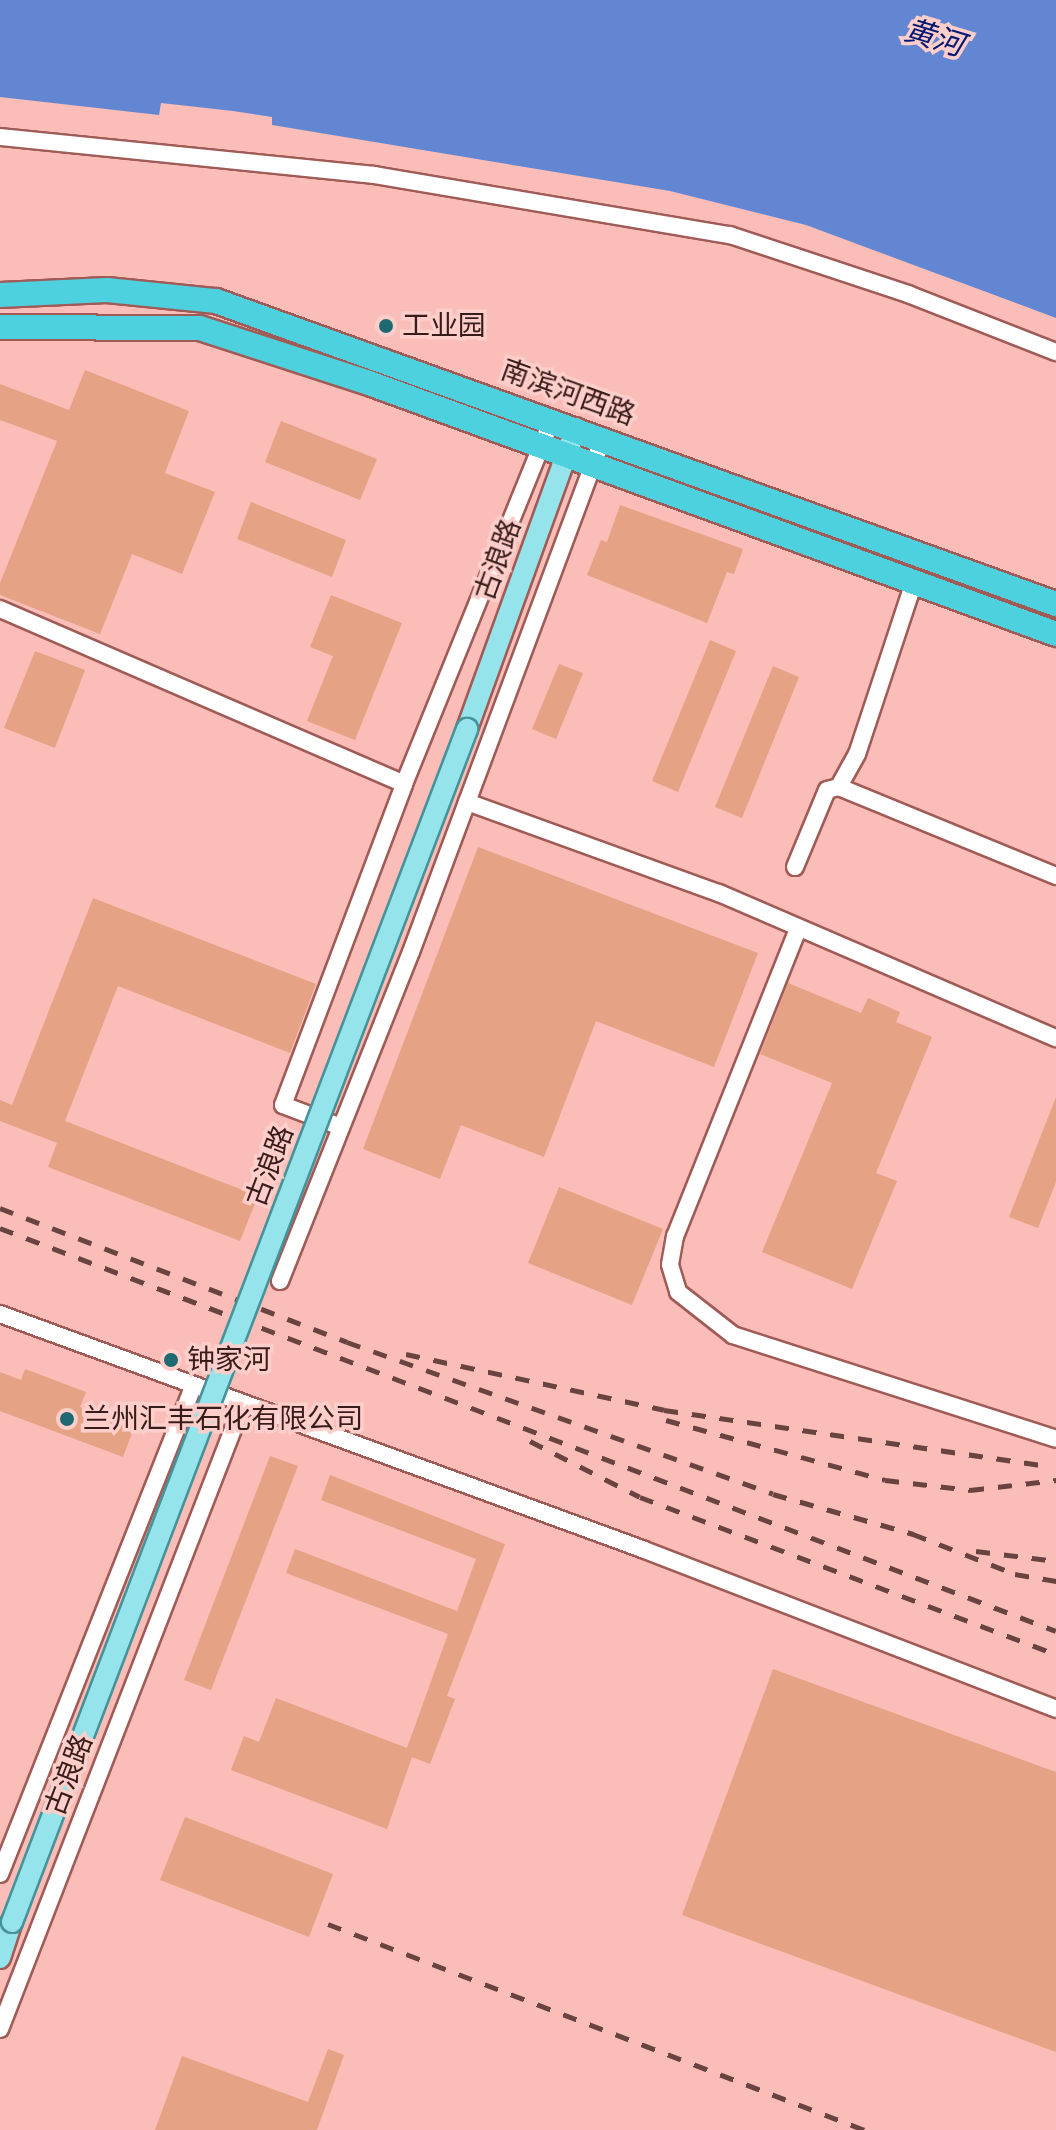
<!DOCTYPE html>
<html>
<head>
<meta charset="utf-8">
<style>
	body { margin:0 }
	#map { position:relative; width:1056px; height:2130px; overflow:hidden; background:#fbbdb7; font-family:Poppins,"Noto Sans SC",sans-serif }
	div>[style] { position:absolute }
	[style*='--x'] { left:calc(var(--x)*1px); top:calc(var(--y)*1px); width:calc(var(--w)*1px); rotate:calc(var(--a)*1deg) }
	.water>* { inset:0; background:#6386d3 }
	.building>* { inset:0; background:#e5a284 }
	.roads { filter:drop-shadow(2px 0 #a05b56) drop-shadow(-2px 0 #a05b56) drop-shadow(0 2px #a05b56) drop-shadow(0 -2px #a05b56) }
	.minor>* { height:16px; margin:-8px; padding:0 8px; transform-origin:8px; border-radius:8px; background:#fff }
	.major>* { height:20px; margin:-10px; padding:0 10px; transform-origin:10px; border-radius:10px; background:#95e3eb }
	.highway>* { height:24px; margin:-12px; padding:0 12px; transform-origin:12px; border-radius:12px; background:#4ed1de }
	.rail>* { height:5px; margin-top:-2.5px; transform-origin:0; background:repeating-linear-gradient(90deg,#684340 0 14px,transparent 0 28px) }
	.bridges { filter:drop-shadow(2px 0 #469299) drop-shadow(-2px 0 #469299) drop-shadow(0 2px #469299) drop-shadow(0 -2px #469299) }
	.major-bridge>* { height:20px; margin:-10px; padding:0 10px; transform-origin:10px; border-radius:10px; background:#95e3eb }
	.dots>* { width:22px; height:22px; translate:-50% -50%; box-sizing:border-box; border:4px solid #fececa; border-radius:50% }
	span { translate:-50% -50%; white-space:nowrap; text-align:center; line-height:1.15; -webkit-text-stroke:7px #fececa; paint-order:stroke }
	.poi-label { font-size:28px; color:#381c19 }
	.left { translate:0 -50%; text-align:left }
	.street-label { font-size:28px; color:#381c19 }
	.water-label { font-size:30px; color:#041973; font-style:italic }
</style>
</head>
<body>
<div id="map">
	<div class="water">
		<i style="clip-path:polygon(0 0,1056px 0,1056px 318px,806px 225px,670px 191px,272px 125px,272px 117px,233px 111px,161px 103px,159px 115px,0 97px)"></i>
	</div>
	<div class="building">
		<i style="clip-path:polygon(85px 370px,189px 411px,165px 473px,215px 492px,182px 574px,132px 554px,100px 634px,0 595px,0 583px,57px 441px,0 420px,0 384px,69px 410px)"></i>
		<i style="clip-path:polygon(281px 421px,377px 459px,360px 500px,265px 462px)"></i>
		<i style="clip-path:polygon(251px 502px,346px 540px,332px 577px,237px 539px)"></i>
		<i style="clip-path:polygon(620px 505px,743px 549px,734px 574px,727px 572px,707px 623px,587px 575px,601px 540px,607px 542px)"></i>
		<i style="clip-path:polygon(331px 595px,402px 623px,355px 740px,307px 721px,333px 656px,310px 647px)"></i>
		<i style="clip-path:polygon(710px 640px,736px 651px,678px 792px,652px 781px)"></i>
		<i style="clip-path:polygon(35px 651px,85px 670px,55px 748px,4px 728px)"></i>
		<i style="clip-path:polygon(559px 664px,583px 673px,556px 739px,532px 729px)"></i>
		<i style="clip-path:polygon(773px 666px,799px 677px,742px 818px,715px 807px)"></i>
		<i style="clip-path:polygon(478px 847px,758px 953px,714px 1067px,596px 1021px,544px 1157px,461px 1125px,440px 1179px,363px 1149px)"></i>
		<i style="clip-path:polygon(93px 898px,316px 984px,290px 1053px,118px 986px,65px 1121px,258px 1196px,240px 1241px,48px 1167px,57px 1143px,0 1121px,0 1100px,12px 1105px)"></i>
		<i style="clip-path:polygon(788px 983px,861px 1013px,868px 998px,900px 1012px,896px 1022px,932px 1037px,876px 1173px,897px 1181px,852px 1289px,762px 1252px,832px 1083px,760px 1054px)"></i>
		<i style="clip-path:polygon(1056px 1097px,1056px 1182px,1038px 1228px,1009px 1217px)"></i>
		<i style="clip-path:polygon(559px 1187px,663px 1229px,632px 1305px,528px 1263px)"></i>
		<i style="clip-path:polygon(25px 1369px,86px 1392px,80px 1407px,134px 1428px,123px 1457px,0 1411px,0 1372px,21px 1380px)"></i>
		<i style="clip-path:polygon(270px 1456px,298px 1466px,211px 1690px,184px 1680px)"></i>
		<i style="clip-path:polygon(330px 1475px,505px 1544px,447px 1696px,455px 1699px,430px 1764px,412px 1757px,387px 1829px,231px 1770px,244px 1736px,259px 1742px,276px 1698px,407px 1748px,448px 1634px,286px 1573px,295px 1549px,457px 1611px,476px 1559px,321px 1500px)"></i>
		<i style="clip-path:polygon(773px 1669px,1056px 1772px,1056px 2052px,682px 1915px)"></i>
		<i style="clip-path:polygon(185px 1817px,333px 1874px,309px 1937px,160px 1880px)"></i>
		<i style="clip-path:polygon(328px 2049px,344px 2055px,317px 2130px,155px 2130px,182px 2056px,308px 2102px)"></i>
	</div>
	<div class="roads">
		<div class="minor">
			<i style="--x:0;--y:137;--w:376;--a:5.8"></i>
			<i style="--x:374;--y:175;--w:361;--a:9.6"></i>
			<i style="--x:730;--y:235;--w:188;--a:18.3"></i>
			<i style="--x:908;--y:294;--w:159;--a:21.4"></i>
			<i style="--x:914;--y:582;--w:181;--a:108.3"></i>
			<i style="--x:857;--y:754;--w:38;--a:119"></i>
			<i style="--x:839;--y:787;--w:235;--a:22.3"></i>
			<i style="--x:0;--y:609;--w:440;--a:23.4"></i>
			<i style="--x:467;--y:802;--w:268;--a:19.9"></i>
			<i style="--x:719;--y:893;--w:367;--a:23.3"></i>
			<i style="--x:795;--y:867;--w:83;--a:-67.4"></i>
			<i style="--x:827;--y:790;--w:12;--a:-14"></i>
			<i style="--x:798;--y:929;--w:331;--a:111.8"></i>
			<i style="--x:675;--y:1236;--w:29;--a:100"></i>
			<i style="--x:670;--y:1265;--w:28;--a:73"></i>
			<i style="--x:678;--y:1292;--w:70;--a:38"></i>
			<i style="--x:733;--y:1335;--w:339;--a:17.8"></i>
			<i style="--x:341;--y:1127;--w:62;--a:-159.2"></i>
			<i style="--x:283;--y:1105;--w:343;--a:-69.3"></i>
			<i style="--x:404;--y:784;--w:394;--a:-67.9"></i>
			<i style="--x:280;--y:1281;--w:354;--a:-68.3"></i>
			<i style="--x:411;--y:952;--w:549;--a:-69.52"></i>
			<i style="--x:0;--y:1314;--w:684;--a:20.1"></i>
			<i style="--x:642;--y:1549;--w:444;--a:21.1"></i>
			<i style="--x:0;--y:1874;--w:524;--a:-68.38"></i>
			<i style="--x:0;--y:2029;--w:668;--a:-68.77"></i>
		</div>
		<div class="major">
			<i style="--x:467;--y:729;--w:320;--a:-70.1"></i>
			<i style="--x:0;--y:1958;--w:38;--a:-72"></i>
		</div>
		<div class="highway">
			<i style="--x:0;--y:295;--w:107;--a:-2.7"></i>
			<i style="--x:107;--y:290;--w:110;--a:5.8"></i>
			<i style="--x:216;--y:301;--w:893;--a:19.84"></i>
			<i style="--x:0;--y:327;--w:200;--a:0.3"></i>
			<i style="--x:200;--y:328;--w:178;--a:18"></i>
			<i style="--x:369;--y:383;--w:731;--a:20.07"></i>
		</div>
	</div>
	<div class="rail">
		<i style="--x:0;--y:1208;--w:372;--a:21.1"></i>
		<i style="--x:347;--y:1342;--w:452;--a:19.6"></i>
		<i style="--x:773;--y:1494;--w:146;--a:15.9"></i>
		<i style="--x:913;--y:1534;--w:110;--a:21.4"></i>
		<i style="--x:1015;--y:1574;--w:42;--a:9.7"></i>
		<i style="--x:0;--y:1228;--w:1130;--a:20.89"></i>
		<i style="--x:406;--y:1354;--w:264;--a:12.2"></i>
		<i style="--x:664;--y:1410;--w:381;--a:8.3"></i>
		<i style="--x:666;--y:1420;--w:227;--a:15.3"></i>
		<i style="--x:885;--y:1480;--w:86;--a:6.7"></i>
		<i style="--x:970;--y:1490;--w:87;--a:-6.6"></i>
		<i style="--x:530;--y:1441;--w:123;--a:27"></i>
		<i style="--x:640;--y:1497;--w:445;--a:20.7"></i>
		<i style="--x:976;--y:1551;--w:81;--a:7.1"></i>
		<i style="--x:328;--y:1924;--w:575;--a:20.99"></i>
	</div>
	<div class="bridges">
		<div class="major-bridge">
			<i style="--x:12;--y:1922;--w:1277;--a:-69.12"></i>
		</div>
	</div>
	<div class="dots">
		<i style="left:386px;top:326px;background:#1f6a72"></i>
		<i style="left:171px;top:1360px;background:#1f6a72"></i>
		<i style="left:67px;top:1419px;background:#1f6a72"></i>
	</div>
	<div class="poi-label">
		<span class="left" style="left:402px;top:326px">工业园</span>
		<span class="left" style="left:187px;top:1360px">钟家河</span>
		<span class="left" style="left:83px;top:1419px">兰州汇丰石化有限公司</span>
	</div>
	<div class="street-label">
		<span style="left:568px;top:393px;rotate:20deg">南滨河西路</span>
		<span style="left:498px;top:560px;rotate:-70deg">古浪路</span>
		<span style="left:270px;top:1166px;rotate:-69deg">古浪路</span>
		<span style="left:69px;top:1775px;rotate:-69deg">古浪路</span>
	</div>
	<div class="water-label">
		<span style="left:934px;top:38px;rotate:17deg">黄河</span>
	</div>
</div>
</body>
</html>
